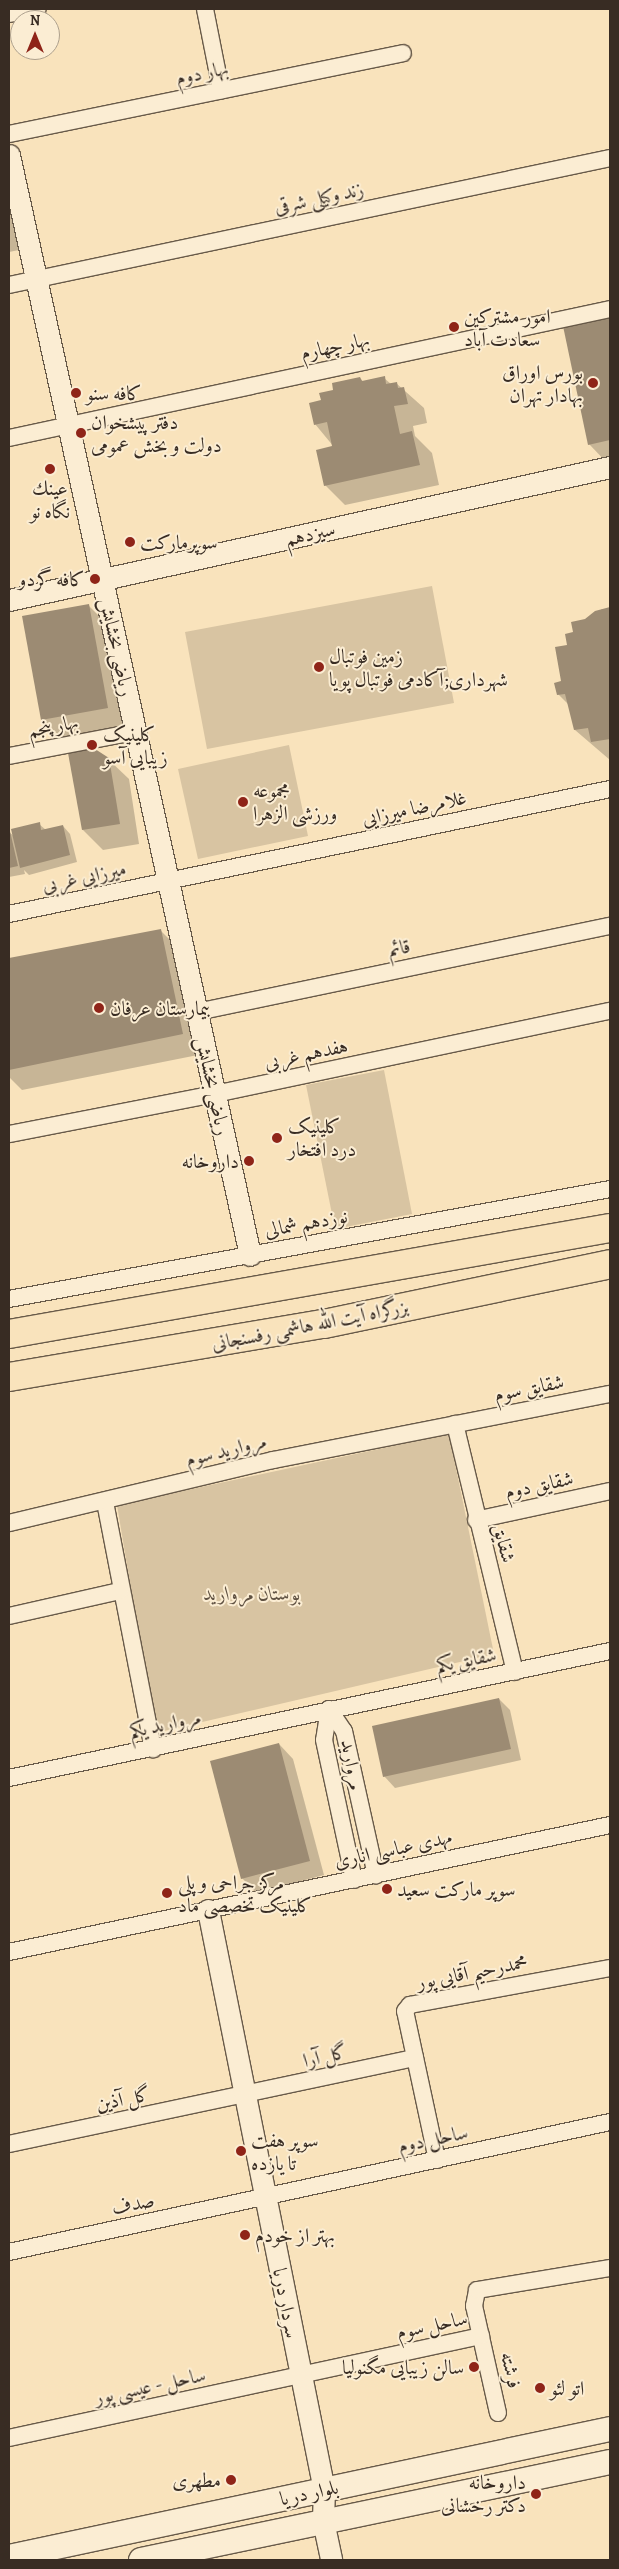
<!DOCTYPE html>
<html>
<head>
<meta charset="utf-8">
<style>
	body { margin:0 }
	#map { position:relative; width:619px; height:2569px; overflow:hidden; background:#f9e3bc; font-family:Alegreya,Amiri,serif }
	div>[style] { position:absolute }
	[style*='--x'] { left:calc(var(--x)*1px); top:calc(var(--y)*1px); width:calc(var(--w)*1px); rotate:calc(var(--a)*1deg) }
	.green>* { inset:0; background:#d8c4a2 }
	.shadow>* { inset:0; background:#0003 }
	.building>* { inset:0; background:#9c8b73 }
	.roads { filter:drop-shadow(1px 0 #685a49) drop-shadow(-1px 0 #685a49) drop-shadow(0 1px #685a49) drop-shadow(0 -1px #685a49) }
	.minor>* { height:16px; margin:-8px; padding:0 8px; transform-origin:8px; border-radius:8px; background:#fbedd3 }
	.tertiary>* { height:21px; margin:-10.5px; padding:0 10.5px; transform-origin:10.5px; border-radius:10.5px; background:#fbedd3 }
	.secondary>* { height:24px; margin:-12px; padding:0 12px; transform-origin:12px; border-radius:12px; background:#fbedd3 }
	.trunk>* { height:28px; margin:-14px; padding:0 14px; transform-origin:14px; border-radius:14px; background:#f9e3bc }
	.dots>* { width:14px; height:14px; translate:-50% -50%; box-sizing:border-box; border:2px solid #fbedd3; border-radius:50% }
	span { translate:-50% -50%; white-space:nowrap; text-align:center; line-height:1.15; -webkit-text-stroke:4px #fbedd3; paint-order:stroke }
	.street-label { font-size:20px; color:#382c23 }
	.poi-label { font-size:20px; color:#382c23 }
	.left { translate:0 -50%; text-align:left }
	.right { translate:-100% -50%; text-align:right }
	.park-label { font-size:20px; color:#605243; font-style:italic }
	.frame { position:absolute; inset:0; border:10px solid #382c23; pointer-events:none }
	.north { position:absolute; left:10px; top:10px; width:50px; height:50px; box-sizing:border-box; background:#fbedd3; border:1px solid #ada08d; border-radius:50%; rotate:0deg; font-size:14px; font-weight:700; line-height:20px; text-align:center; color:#382c23 }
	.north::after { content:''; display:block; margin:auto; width:18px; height:22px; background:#8f2418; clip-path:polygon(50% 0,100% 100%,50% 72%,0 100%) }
</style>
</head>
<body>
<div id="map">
	<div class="green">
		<i style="clip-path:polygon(432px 586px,454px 703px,207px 749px,185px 632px)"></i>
		<i style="clip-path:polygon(289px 745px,308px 836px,198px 859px,178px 769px)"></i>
		<i style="clip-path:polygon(384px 1070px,412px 1214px,335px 1229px,306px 1085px)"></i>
		<i style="clip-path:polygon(449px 1434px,494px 1654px,155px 1733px,117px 1505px)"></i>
	</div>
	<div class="shadow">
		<i style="clip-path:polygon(9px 186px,24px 249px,9px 252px)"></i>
		<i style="clip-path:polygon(610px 317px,610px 466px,589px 444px,565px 326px)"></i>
		<i style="clip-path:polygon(359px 378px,364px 382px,384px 378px,391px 384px,396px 383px,424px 408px,427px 423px,413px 426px,415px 436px,432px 453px,439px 485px,345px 505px,325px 485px,334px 447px,315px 424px,322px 401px)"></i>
		<i style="clip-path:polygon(89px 606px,118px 635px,136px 737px,71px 748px,42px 719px)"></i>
		<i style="clip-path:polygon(602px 609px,610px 610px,610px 760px,575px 730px,570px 706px,558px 694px,574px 633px)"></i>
		<i style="clip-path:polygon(108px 759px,129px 779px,139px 844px,103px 850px,83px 830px)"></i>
		<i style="clip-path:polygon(39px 824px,46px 830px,63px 826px,70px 834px,77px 862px,29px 875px,24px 870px,25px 874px,9px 877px,9px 832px,14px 836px)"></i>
		<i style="clip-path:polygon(160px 930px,180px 950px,203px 1054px,22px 1090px,9px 1077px,9px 959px)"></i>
		<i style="clip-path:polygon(499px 1699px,510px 1710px,521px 1760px,395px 1788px,384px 1776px)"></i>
		<i style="clip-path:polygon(279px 1744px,293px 1759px,324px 1875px,256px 1893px,242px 1878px)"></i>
	</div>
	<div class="building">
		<i style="clip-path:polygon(610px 316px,610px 440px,588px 445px,563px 326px)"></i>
		<i style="clip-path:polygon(385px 376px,386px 384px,397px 382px,398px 388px,404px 387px,408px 404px,394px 406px,400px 434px,412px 431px,420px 465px,324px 486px,316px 450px,332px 446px,327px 422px,314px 425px,309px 403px,321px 400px,319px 393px,333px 390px,332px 383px,360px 377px,362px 381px)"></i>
		<i style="clip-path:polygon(89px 604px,108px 708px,41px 720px,22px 616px)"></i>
		<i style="clip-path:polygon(610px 607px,610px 739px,591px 742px,588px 728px,574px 730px,565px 694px,557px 695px,554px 683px,561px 681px,555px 647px,567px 645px,565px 634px,573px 632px,571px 622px,585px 619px,595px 611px)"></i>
		<i style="clip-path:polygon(95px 749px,109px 758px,120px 824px,82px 830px,68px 753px)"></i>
		<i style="clip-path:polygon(40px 822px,41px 830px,63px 825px,70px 855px,20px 868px,11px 829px)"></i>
		<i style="clip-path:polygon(9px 827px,18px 866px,9px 868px)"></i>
		<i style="clip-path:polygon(161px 929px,183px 1034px,9px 1070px,9px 958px)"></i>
		<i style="clip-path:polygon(499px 1698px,511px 1749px,383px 1777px,372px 1726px)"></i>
		<i style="clip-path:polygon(279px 1743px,310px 1861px,241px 1879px,210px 1761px)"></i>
	</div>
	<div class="roads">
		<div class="minor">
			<i style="--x:205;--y:9;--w:83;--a:78.8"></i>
			<i style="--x:9;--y:14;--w:29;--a:-10"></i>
			<i style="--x:9;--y:134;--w:402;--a:-11.6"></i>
			<i style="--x:9;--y:285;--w:614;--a:-11.93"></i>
			<i style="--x:9;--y:438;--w:615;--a:-12.11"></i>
			<i style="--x:9;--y:756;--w:128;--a:-10.8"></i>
			<i style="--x:9;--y:914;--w:614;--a:-11.75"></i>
			<i style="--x:197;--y:1012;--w:422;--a:-11.8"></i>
			<i style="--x:9;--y:1134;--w:210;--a:-11"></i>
			<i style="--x:215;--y:1094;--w:404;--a:-11.9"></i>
			<i style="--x:9;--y:1299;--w:611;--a:-10.37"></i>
			<i style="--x:455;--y:1424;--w:255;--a:76.4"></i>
			<i style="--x:105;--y:1502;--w:252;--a:79"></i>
			<i style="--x:476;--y:1520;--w:137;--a:-12.2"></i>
			<i style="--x:9;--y:1523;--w:271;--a:-13.4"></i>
			<i style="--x:273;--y:1460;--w:343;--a:-11.1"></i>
			<i style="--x:9;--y:1616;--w:114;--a:-12.7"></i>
			<i style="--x:329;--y:1709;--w:31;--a:99"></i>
			<i style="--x:324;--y:1740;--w:143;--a:77.9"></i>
			<i style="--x:329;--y:1709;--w:27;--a:56"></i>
			<i style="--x:344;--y:1731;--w:148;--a:77.5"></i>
			<i style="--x:9;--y:1778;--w:614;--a:-11.93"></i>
			<i style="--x:9;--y:1952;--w:614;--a:-11.93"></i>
			<i style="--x:9;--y:2144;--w:415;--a:-12"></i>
			<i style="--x:437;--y:2160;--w:152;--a:-102.1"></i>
			<i style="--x:405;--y:2011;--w:8;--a:-50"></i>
			<i style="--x:410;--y:2005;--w:203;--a:-10.5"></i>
			<i style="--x:9;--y:2252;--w:615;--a:-12.21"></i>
			<i style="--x:498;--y:2413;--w:110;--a:-102.6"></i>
			<i style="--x:474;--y:2306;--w:16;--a:-79"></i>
			<i style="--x:477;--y:2290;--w:135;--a:-9.4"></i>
			<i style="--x:9;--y:2438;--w:483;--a:-12.2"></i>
		</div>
		<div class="tertiary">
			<i style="--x:9;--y:155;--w:1126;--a:77.64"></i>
			<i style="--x:9;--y:600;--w:616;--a:-12.48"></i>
			<i style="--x:208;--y:1910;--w:591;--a:78.69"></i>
			<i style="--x:324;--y:2490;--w:31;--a:92"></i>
			<i style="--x:323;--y:2521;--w:40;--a:78"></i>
		</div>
		<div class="secondary">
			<i style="--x:9;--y:2557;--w:614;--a:-12.02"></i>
			<i style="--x:141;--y:2560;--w:479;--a:-11.8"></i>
		</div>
		<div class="trunk">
			<i style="--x:9;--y:1334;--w:610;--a:-10"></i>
			<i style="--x:9;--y:1377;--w:319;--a:-9.6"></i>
			<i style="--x:324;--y:1324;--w:292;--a:-11.8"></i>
		</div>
	</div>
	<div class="dots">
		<i style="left:454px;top:327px;background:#8f2418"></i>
		<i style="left:593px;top:383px;background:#8f2418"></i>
		<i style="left:76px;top:393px;background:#8f2418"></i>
		<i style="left:81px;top:433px;background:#8f2418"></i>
		<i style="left:50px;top:469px;background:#8f2418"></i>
		<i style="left:130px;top:542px;background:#8f2418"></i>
		<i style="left:95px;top:579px;background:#8f2418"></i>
		<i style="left:319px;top:667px;background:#8f2418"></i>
		<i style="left:92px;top:745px;background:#8f2418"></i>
		<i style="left:243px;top:802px;background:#8f2418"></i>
		<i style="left:99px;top:1008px;background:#8f2418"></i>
		<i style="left:277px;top:1138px;background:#8f2418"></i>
		<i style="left:249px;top:1161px;background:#8f2418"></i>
		<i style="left:387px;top:1889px;background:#8f2418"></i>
		<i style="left:167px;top:1893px;background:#8f2418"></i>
		<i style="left:241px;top:2151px;background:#8f2418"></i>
		<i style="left:245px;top:2235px;background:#8f2418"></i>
		<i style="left:474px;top:2367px;background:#8f2418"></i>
		<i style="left:540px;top:2388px;background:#8f2418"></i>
		<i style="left:231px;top:2480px;background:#8f2418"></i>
		<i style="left:536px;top:2494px;background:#8f2418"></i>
	</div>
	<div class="street-label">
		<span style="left:202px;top:73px;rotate:-12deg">بهار دوم</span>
		<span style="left:319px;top:198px;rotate:-12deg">زند وکیلی شرقی</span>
		<span style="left:335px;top:346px;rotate:-12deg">بهار چهارم</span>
		<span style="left:310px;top:534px;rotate:-13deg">سیزدهم</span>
		<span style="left:117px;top:647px;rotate:78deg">ریاضی بخشایش</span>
		<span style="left:53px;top:726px;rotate:-11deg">بهار پنجم</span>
		<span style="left:414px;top:808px;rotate:-12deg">غلامرضا میرزایی</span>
		<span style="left:84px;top:877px;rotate:-12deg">میرزایی غربی</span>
		<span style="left:399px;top:948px;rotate:-12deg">قائم</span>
		<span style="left:306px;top:1054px;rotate:-12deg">هفدهم غربی</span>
		<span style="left:213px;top:1086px;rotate:78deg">ریاضی بخشایش</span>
		<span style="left:306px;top:1223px;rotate:-10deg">نوزدهم شمالی</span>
		<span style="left:310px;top:1325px;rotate:-11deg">بزرگراه آیت الله هاشمی رفسنجانی</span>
		<span style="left:529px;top:1388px;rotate:-11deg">شقایق سوم</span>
		<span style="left:226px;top:1450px;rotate:-14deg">مروارید سوم</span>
		<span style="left:539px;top:1485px;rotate:-12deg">شقایق دوم</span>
		<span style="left:504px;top:1543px;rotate:76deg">شقایق</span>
		<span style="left:466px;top:1660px;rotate:-11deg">شقایق یکم</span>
		<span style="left:165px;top:1724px;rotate:-12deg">مروارید یکم</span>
		<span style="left:352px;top:1765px;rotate:80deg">مروارید</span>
		<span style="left:393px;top:1849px;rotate:-12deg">مهدی عباسی اناری</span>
		<span style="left:472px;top:1972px;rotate:-11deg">محمدرحیم آقایی پور</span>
		<span style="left:325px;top:2056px;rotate:-13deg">گل آرا</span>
		<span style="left:123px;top:2099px;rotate:-11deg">گل آذین</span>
		<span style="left:433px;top:2139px;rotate:-12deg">ساحل دوم</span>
		<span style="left:133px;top:2204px;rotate:-12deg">صدف</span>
		<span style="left:286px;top:2303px;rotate:79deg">سردار دریا</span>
		<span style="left:432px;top:2325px;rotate:-12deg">ساحل سوم</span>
		<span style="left:511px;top:2370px;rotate:78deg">فرشته</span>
		<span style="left:150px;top:2386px;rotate:-12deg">ساحل - عیسی پور</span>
		<span style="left:309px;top:2493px;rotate:-12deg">بلوار دریا</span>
	</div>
	<div class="poi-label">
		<span class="left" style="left:464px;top:328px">امور مشترکین<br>سعادت آباد</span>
		<span class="right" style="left:583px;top:384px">بورس اوراق<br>بهادار تهران</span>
		<span class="left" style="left:86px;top:393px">کافه سنو</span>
		<span class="left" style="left:91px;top:434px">دفتر پیشخوان<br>دولت و بخش عمومی</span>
		<span style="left:50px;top:500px">عينك<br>نگاه نو</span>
		<span class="left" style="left:140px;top:542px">سوپرمارکت</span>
		<span class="right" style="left:85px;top:579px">کافه گردو</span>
		<span class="left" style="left:329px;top:668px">زمین فوتبال<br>شهرداری;آکادمی فوتبال پویا</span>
		<span class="left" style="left:103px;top:746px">کلینیک<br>زیبایی آسو</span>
		<span class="left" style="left:253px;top:802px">مجموعه<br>ورزشی الزهرا</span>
		<span class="left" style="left:110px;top:1008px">بیمارستان عرفان</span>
		<span class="left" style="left:288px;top:1138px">کلینیک<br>درد افتخار</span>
		<span class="right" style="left:239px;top:1161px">داروخانه</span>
		<span class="left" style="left:178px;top:1894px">مرکز جراحی و پلی<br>کلینیک تخصصی ماد</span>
		<span class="left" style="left:397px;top:1889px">سوپر مارکت سعید</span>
		<span class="left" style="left:251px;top:2152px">سوپر هفت<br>تا یازده</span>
		<span class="left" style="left:255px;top:2235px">بهتر از خودم</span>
		<span class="right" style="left:464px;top:2367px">سالن زیبایی مگنولیا</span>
		<span class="left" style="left:550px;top:2388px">اتو لئو</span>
		<span class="right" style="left:221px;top:2480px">مطهری</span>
		<span class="right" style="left:526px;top:2494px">داروخانه<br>دکتر رخشانی</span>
	</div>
	<div class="park-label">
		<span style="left:252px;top:1593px">بوستان مروارید</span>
	</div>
	<div class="frame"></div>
	<div class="north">N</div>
</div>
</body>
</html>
